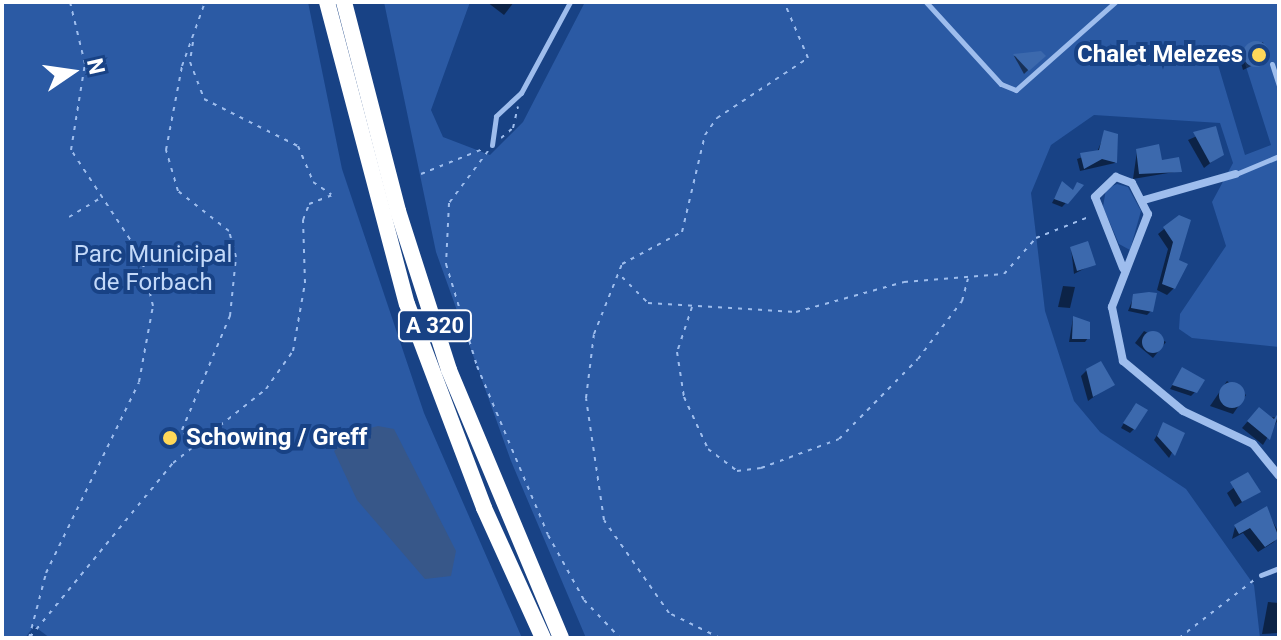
<!DOCTYPE html>
<html>
<head>
<meta charset="utf-8">
<style>
	body { margin:0 }
	#map { position:relative; width:1281px; height:640px; overflow:hidden; background:#184285; font-family:Roboto,sans-serif }
	div>[style] { position:absolute }
	[style*='--x'] { left:calc(var(--x)*1px); top:calc(var(--y)*1px); width:calc(var(--w)*1px); rotate:calc(var(--a)*1deg) }
	.green>* { inset:0; background:#2b5aa4 }
	.water>* { inset:0; background:#375789 }
	.shadow>* { inset:0; background:#0007 }
	.building>* { inset:0; background:#3c69ad }
	.round { border-radius:50% }
	.path>* { height:2px; margin-top:-1px; transform-origin:0; background:repeating-linear-gradient(90deg,#9ebded 0 4px,transparent 0 10px) }
	.service>* { height:5px; margin:-2.5px; padding:0 2.5px; transform-origin:2.5px; border-radius:2.5px; background:#9ebded }
	.minor>* { height:8px; margin:-4px; padding:0 4px; transform-origin:4px; border-radius:4px; background:#9ebded }
	.motorway>* { height:16px; margin:-8px; padding:0 8px; transform-origin:8px; border-radius:8px; background:#fff }
	.dots>* { width:22px; height:22px; translate:-50% -50%; box-sizing:border-box; border:4px solid #184285; border-radius:50% }
	span { translate:-50% -50%; white-space:nowrap; text-align:center; line-height:1.15; -webkit-text-stroke:8px #184285; paint-order:stroke }
	.shield-label span { padding:2px 6px; background:#184285; border:2px solid; border-radius:6px; -webkit-text-stroke-width:0 }
	.shield-label { font-size:22px; color:#fff; font-weight:700 }
	.poi-label { font-size:24px; color:#fff; font-weight:700 }
	.right { translate:-100% -50%; text-align:right }
	.left { translate:0 -50%; text-align:left }
	.park-label { font-size:24px; color:#c3d9f9 }
	.frame { position:absolute; inset:0; border:4px solid #fff; pointer-events:none }
	.north { position:absolute; left:32px; top:32px; width:80px; height:80px; -webkit-text-stroke:6px #184285; paint-order:stroke; rotate:77deg; font-size:22px; font-weight:700; line-height:32px; text-align:center; color:#fff }
	.north::after { content:''; display:block; margin:auto; width:28px; height:36px; background:#fff; clip-path:polygon(50% 0,100% 100%,50% 72%,0 100%) }
</style>
</head>
<body>
<div id="map">
	<div class="green">
		<i style="clip-path:polygon(2px 2px,308px 2px,342px 169px,424px 413px,522px 638px,50px 638px,34px 626px,25px 638px,2px 638px)"></i>
		<i style="clip-path:polygon(evenodd,384px 2px,470px 2px,431px 110px,443px 137px,490px 155px,523px 122px,585px 2px,1279px 2px,1279px 347px,1192px 338px,1179px 329px,1180px 314px,1226px 246px,1212px 202px,1233px 163px,1220px 123px,1094px 115px,1051px 145px,1031px 193px,1045px 311px,1074px 401px,1100px 432px,1186px 489px,1254px 585px,1260px 638px,586px 638px,511px 461px,436px 252px,384px 2px,1241px 51px,1271px 145px,1245px 155px,1216px 58px,1241px 51px)"></i>
		<i style="clip-path:polygon(1117px 184px,1128px 187px,1141px 211px,1130px 250px,1119px 244px,1103px 207px,1106px 189px)"></i>
	</div>
	<div class="water">
		<i style="clip-path:polygon(378px 426px,394px 429px,456px 551px,451px 576px,425px 579px,357px 500px,334px 451px,358px 431px)"></i>
	</div>
	<div class="shadow">
		<i style="clip-path:polygon(487px 2px,514px 2px,504px 15px)"></i>
		<i style="clip-path:polygon(1263px 42px,1268px 58px,1243px 70px,1239px 56px)"></i>
		<i style="clip-path:polygon(1014px 56px,1041px 58px,1024px 74px)"></i>
		<i style="clip-path:polygon(1215px 128px,1222px 154px,1204px 168px,1188px 140px)"></i>
		<i style="clip-path:polygon(1105px 133px,1116px 135px,1115px 163px,1080px 171px,1077px 159px,1097px 152px)"></i>
		<i style="clip-path:polygon(1137px 151px,1161px 163px,1180px 171px,1133px 179px)"></i>
		<i style="clip-path:polygon(1062px 184px,1072px 192px,1082px 186px,1062px 207px,1052px 203px)"></i>
		<i style="clip-path:polygon(1179px 217px,1174px 288px,1167px 295px,1157px 290px,1168px 249px,1158px 234px)"></i>
		<i style="clip-path:polygon(1071px 248px,1093px 264px,1074px 274px)"></i>
		<i style="clip-path:polygon(1063px 286px,1075px 287px,1070px 308px,1058px 307px)"></i>
		<i style="clip-path:polygon(1134px 296px,1151px 311px,1147px 315px,1128px 311px)"></i>
		<i style="clip-path:polygon(1073px 318px,1088px 338px,1085px 342px,1069px 342px)"></i>
		<i style="clip-path:polygon(1144px 331px,1166px 342px,1153px 358px,1135px 343px)"></i>
		<i style="clip-path:polygon(1087px 370px,1112px 384px,1088px 401px,1081px 376px)"></i>
		<i style="clip-path:polygon(1179px 374px,1195px 392px,1191px 396px,1170px 389px)"></i>
		<i style="clip-path:polygon(1227px 381px,1246px 395px,1233px 414px,1210px 406px)"></i>
		<i style="clip-path:polygon(1132px 409px,1134px 429px,1130px 433px,1121px 428px)"></i>
		<i style="clip-path:polygon(1253px 415px,1279px 418px,1263px 445px,1242px 428px)"></i>
		<i style="clip-path:polygon(1163px 425px,1182px 434px,1169px 458px,1154px 440px)"></i>
		<i style="clip-path:polygon(1249px 476px,1258px 491px,1235px 507px,1227px 493px)"></i>
		<i style="clip-path:polygon(1266px 509px,1279px 533px,1274px 542px,1258px 552px,1243px 533px,1232px 539px,1235px 527px)"></i>
		<i style="clip-path:polygon(1268px 602px,1279px 603px,1278px 633px,1262px 634px)"></i>
	</div>
	<div class="building">
		<i class="round" style="left:1243px;top:41px;width:26px;height:26px"></i>
		<i style="clip-path:polygon(1041px 51px,1046px 56px,1029px 71px,1013px 54px)"></i>
		<i style="clip-path:polygon(1216px 126px,1224px 155px,1210px 163px,1193px 132px)"></i>
		<i style="clip-path:polygon(1104px 130px,1118px 134px,1117px 163px,1102px 159px,1084px 169px,1080px 153px,1099px 150px)"></i>
		<i style="clip-path:polygon(1159px 144px,1162px 160px,1179px 157px,1182px 172px,1139px 174px,1136px 149px)"></i>
		<i style="clip-path:polygon(1062px 181px,1073px 190px,1077px 182px,1084px 185px,1068px 204px,1054px 199px)"></i>
		<i style="clip-path:polygon(1179px 215px,1191px 220px,1179px 260px,1188px 264px,1175px 289px,1162px 284px,1173px 242px,1163px 227px)"></i>
		<i style="clip-path:polygon(1088px 241px,1096px 265px,1077px 271px,1070px 247px)"></i>
		<i style="clip-path:polygon(1149px 292px,1157px 293px,1153px 312px,1131px 308px,1133px 294px)"></i>
		<i style="clip-path:polygon(1073px 316px,1090px 322px,1090px 339px,1072px 339px)"></i>
		<i class="round" style="left:1142px;top:331px;width:22px;height:22px"></i>
		<i style="clip-path:polygon(1101px 361px,1115px 385px,1093px 397px,1086px 369px)"></i>
		<i style="clip-path:polygon(1182px 367px,1205px 380px,1197px 393px,1172px 385px)"></i>
		<i class="round" style="left:1219px;top:382px;width:26px;height:26px"></i>
		<i style="clip-path:polygon(1136px 403px,1148px 410px,1135px 430px,1123px 423px)"></i>
		<i style="clip-path:polygon(1259px 407px,1274px 419px,1279px 412px,1270px 440px,1247px 421px)"></i>
		<i style="clip-path:polygon(1163px 422px,1185px 433px,1175px 456px,1157px 436px)"></i>
		<i style="clip-path:polygon(1248px 472px,1261px 492px,1242px 502px,1230px 482px)"></i>
		<i style="clip-path:polygon(1267px 506px,1279px 538px,1265px 547px,1250px 528px,1239px 534px,1234px 525px)"></i>
	</div>
	<div class="path">
		<i style="--x:193;--y:42;--w:20;--a:99"></i>
		<i style="--x:190;--y:62;--w:40;--a:69"></i>
		<i style="--x:204;--y:99;--w:105;--a:26.6"></i>
		<i style="--x:298;--y:146;--w:39;--a:67"></i>
		<i style="--x:313;--y:182;--w:22;--a:34"></i>
		<i style="--x:501;--y:138;--w:16;--a:-40"></i>
		<i style="--x:513;--y:128;--w:22;--a:-77"></i>
		<i style="--x:488;--y:151;--w:65;--a:126.9"></i>
		<i style="--x:449;--y:203;--w:61;--a:92.8"></i>
		<i style="--x:446;--y:264;--w:107;--a:73.1"></i>
		<i style="--x:477;--y:366;--w:183;--a:67.2"></i>
		<i style="--x:548;--y:535;--w:74;--a:61"></i>
		<i style="--x:584;--y:600;--w:52;--a:46.5"></i>
		<i style="--x:421;--y:174;--w:67;--a:-22"></i>
		<i style="--x:69;--y:217;--w:37;--a:-31"></i>
		<i style="--x:622;--y:277;--w:37;--a:45"></i>
		<i style="--x:648;--y:303;--w:148;--a:3.5"></i>
		<i style="--x:796;--y:312;--w:112;--a:-15.5"></i>
		<i style="--x:904;--y:282;--w:100;--a:-4.6"></i>
		<i style="--x:1004;--y:274;--w:48;--a:-48.4"></i>
		<i style="--x:1036;--y:238;--w:59;--a:-21.8"></i>
		<i style="--x:692;--y:307;--w:47;--a:108.4"></i>
		<i style="--x:677;--y:352;--w:46;--a:81.2"></i>
		<i style="--x:684;--y:397;--w:57;--a:65.2"></i>
		<i style="--x:708;--y:449;--w:36;--a:37"></i>
		<i style="--x:737;--y:471;--w:24;--a:-7"></i>
		<i style="--x:761;--y:468;--w:83;--a:-20.4"></i>
		<i style="--x:839;--y:439;--w:112;--a:-45.4"></i>
		<i style="--x:918;--y:359;--w:73;--a:-52.8"></i>
		<i style="--x:962;--y:301;--w:23;--a:-75"></i>
		<i style="--x:192;--y:444;--w:17;--a:-126"></i>
		<i style="--x:182;--y:430;--w:124;--a:-67.2"></i>
		<i style="--x:230;--y:316;--w:59;--a:-84.2"></i>
		<i style="--x:236;--y:257;--w:27;--a:-105"></i>
		<i style="--x:229;--y:231;--w:65;--a:-141.9"></i>
		<i style="--x:178;--y:191;--w:43;--a:-106.3"></i>
		<i style="--x:166;--y:150;--w:86;--a:-79.2"></i>
		<i style="--x:182;--y:66;--w:68;--a:-70.2"></i>
		<i style="--x:30;--y:637;--w:225;--a:-50.6"></i>
		<i style="--x:173;--y:463;--w:119;--a:-38.5"></i>
		<i style="--x:266;--y:389;--w:47;--a:-54.6"></i>
		<i style="--x:293;--y:351;--w:69;--a:-80"></i>
		<i style="--x:305;--y:283;--w:63;--a:-91.8"></i>
		<i style="--x:303;--y:220;--w:17;--a:-69"></i>
		<i style="--x:309;--y:204;--w:25;--a:-21"></i>
		<i style="--x:29;--y:638;--w:67;--a:-75.3"></i>
		<i style="--x:46;--y:573;--w:212;--a:-64"></i>
		<i style="--x:139;--y:382;--w:77;--a:-79.6"></i>
		<i style="--x:153;--y:306;--w:51;--a:-103.5"></i>
		<i style="--x:141;--y:256;--w:127;--a:-123.4"></i>
		<i style="--x:71;--y:150;--w:87;--a:-80.8"></i>
		<i style="--x:85;--y:64;--w:64;--a:-103.6"></i>
		<i style="--x:720;--y:638;--w:57;--a:-153.9"></i>
		<i style="--x:669;--y:613;--w:113;--a:-125"></i>
		<i style="--x:604;--y:520;--w:123;--a:-98.4"></i>
		<i style="--x:586;--y:398;--w:64;--a:-82.9"></i>
		<i style="--x:594;--y:334;--w:75;--a:-68.2"></i>
		<i style="--x:622;--y:264;--w:68;--a:-28.1"></i>
		<i style="--x:682;--y:232;--w:100;--a:-76.7"></i>
		<i style="--x:705;--y:135;--w:21;--a:-55"></i>
		<i style="--x:717;--y:118;--w:109;--a:-33.4"></i>
		<i style="--x:808;--y:58;--w:61;--a:-113.2"></i>
		<i style="--x:1179;--y:638;--w:95;--a:-37.7"></i>
	</div>
	<div class="service">
		<i style="--x:926;--y:2;--w:111;--a:47.6"></i>
		<i style="--x:1001;--y:84;--w:16;--a:22"></i>
		<i style="--x:1016;--y:90;--w:132;--a:-41.6"></i>
		<i style="--x:1272;--y:64;--w:23;--a:72"></i>
		<i style="--x:492;--y:145;--w:29;--a:-82"></i>
		<i style="--x:496;--y:116;--w:34;--a:-43"></i>
		<i style="--x:521;--y:93;--w:103;--a:-61.7"></i>
		<i style="--x:1236;--y:174;--w:47;--a:-22.7"></i>
		<i style="--x:1261;--y:575;--w:19;--a:-21"></i>
	</div>
	<div class="minor">
		<i style="--x:1144;--y:200;--w:95;--a:-15.9"></i>
		<i style="--x:1123;--y:268;--w:76;--a:-111.5"></i>
		<i style="--x:1095;--y:197;--w:29;--a:-44"></i>
		<i style="--x:1116;--y:177;--w:17;--a:21"></i>
		<i style="--x:1132;--y:183;--w:35;--a:63"></i>
		<i style="--x:1148;--y:214;--w:100;--a:111.2"></i>
		<i style="--x:1112;--y:307;--w:55;--a:78.5"></i>
		<i style="--x:1123;--y:361;--w:78;--a:39.8"></i>
		<i style="--x:1183;--y:411;--w:77;--a:25.2"></i>
		<i style="--x:1253;--y:444;--w:41;--a:50.9"></i>
	</div>
	<div class="motorway">
		<i style="--x:327;--y:2;--w:312;--a:75.2"></i>
		<i style="--x:407;--y:304;--w:218;--a:69.3"></i>
		<i style="--x:484;--y:508;--w:143;--a:65.6"></i>
		<i style="--x:344;--y:2;--w:216;--a:75.5"></i>
		<i style="--x:398;--y:211;--w:167;--a:72.2"></i>
		<i style="--x:449;--y:370;--w:290;--a:67.3"></i>
	</div>
	<div class="dots">
		<i style="left:1259px;top:55px;background:#ffd859"></i>
		<i style="left:170px;top:438px;background:#ffd859"></i>
	</div>
	<div class="shield-label">
		<span style="left:435px;top:326px">A 320</span>
	</div>
	<div class="poi-label">
		<span class="right" style="left:1243px;top:55px">Chalet Melezes</span>
		<span class="left" style="left:186px;top:438px">Schowing / Greff</span>
	</div>
	<div class="park-label">
		<span style="left:153px;top:269px">Parc Municipal<br>de Forbach</span>
	</div>
	<div class="frame"></div>
	<div class="north">N</div>
</div>
</body>
</html>
